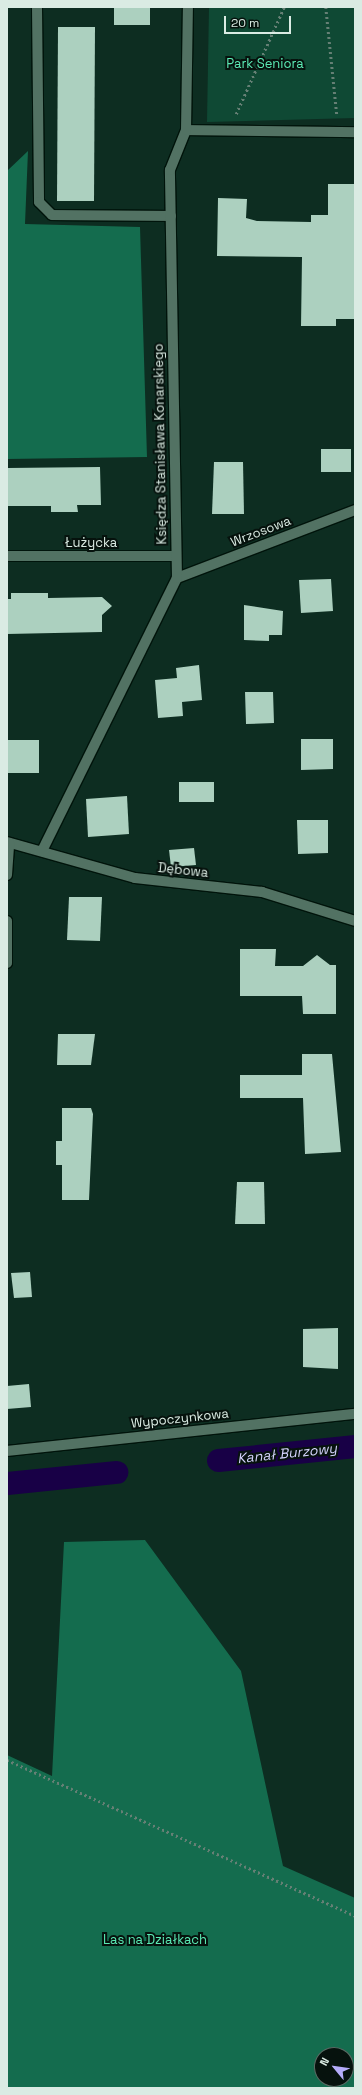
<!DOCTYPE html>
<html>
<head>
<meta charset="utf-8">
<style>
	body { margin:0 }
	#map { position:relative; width:362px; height:2095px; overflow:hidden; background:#0d2d21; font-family:"Space Grotesk",sans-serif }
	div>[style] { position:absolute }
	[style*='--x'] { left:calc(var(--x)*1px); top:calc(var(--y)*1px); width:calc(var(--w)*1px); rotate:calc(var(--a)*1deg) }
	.green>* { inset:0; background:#0f4934 }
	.forest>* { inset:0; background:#146c4e }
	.canal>* { height:23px; margin:-11.5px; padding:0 11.5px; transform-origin:11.5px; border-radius:11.5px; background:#180046 }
	.building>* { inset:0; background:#acd0bf }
	.path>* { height:2.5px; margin-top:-1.25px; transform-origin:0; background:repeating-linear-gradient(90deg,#668075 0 2px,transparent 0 5px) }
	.roads { filter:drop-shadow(1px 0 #00140b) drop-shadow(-1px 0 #00140b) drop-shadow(0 1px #00140b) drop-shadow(0 -1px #00140b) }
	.minor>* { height:10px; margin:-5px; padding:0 5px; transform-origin:5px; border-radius:5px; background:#527263 }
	span { translate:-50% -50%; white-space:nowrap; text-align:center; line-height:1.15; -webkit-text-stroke:4px #06120d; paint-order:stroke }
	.park-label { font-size:13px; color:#5bebb5 }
	.street-label { font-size:13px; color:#daebe3 }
	.water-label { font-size:14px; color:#d5d3fd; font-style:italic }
	.frame { position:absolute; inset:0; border:8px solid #daebe3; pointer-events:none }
	.north { position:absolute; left:314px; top:2047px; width:40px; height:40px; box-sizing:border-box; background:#06120d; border:1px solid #5b6963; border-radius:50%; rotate:299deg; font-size:11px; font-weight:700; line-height:16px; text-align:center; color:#daebe3 }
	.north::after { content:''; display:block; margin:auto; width:14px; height:18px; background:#b4acf9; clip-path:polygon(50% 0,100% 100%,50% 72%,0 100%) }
	.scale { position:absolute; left:224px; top:16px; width:67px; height:18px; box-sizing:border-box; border:2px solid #daebe3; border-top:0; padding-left:5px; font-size:12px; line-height:14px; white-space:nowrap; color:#daebe3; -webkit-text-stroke:3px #06120d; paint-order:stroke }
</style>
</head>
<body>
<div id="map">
	<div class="green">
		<i style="clip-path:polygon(209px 7px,355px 7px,355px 118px,207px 122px)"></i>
	</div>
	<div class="forest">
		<i style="clip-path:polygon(28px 151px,25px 224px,140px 227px,147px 457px,7px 459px,7px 171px)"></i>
		<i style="clip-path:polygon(evenodd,145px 1540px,241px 1671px,283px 1866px,355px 1898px,355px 2088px,7px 2088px,7px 1755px,52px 1776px,64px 1542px,145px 1540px,322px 2055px,346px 2055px,346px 2079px,322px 2079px,322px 2055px)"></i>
	</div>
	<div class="canal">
		<i style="--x:218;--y:1460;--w:138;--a:-5.8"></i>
		<i style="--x:7;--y:1483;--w:110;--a:-5.8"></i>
	</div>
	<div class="building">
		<i style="clip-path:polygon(114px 7px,150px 7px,150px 25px,114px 25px)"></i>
		<i style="clip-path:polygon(58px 27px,95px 27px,94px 201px,57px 201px)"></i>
		<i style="clip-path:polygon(328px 184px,355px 184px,355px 319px,336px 319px,336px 326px,301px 326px,302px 257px,217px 256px,218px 198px,247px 199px,246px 218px,257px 221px,311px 222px,311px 215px,328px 215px)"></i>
		<i style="clip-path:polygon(321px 449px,351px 449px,351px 472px,321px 472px)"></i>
		<i style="clip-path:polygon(214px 462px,243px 462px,244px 514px,212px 514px)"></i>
		<i style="clip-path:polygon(100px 467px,101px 505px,77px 505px,78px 512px,51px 512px,51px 506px,7px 506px,7px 468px)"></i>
		<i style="clip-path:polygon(331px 579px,333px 611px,301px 613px,299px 580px)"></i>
		<i style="clip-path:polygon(11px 593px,48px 593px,48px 598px,102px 597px,112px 606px,102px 615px,102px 632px,7px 634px,7px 599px,11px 599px)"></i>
		<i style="clip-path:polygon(244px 605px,283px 611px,282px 635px,269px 635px,269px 641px,244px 640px)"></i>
		<i style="clip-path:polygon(199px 665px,202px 700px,182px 702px,183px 716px,158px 718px,155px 680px,177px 678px,176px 668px)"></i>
		<i style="clip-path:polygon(245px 692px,273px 692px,274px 723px,246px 724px)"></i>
		<i style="clip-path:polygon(301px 739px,333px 739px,333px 769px,301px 770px)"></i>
		<i style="clip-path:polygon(7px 740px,39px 740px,39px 773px,7px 773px)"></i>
		<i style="clip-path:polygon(179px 782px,214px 782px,214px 802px,179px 802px)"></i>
		<i style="clip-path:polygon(127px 796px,129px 834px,88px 837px,86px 799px)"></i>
		<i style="clip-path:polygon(297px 820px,328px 820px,328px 853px,298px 854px)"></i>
		<i style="clip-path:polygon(194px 848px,196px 865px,171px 867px,169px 850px)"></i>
		<i style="clip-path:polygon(69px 897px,102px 897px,100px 941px,67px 940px)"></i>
		<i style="clip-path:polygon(240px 949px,276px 949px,275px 966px,303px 966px,317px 955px,330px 965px,336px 965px,336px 1014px,303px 1014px,302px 996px,240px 996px)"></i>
		<i style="clip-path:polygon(58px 1034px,95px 1034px,91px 1065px,57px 1065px)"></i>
		<i style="clip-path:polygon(302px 1054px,332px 1054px,341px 1152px,305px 1154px,303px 1098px,240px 1098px,240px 1075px,302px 1075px)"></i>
		<i style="clip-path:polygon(62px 1108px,91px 1108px,93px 1114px,89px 1200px,62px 1200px,62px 1165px,56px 1165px,56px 1141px,62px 1141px)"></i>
		<i style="clip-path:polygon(237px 1182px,264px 1182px,265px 1224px,235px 1224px)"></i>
		<i style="clip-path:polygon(30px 1272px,32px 1297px,14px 1298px,11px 1273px)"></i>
		<i style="clip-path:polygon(338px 1328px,338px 1369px,303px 1367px,303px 1329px)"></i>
		<i style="clip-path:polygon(29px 1384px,31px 1407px,7px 1409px,7px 1386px)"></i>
	</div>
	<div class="path">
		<i style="--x:326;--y:7;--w:110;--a:84.2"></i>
		<i style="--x:236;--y:114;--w:117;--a:-65.8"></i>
		<i style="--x:7;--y:1760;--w:381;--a:24.1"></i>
	</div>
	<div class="roads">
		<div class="minor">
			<i style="--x:37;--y:7;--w:195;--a:89.4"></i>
			<i style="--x:39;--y:202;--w:18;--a:45"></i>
			<i style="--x:52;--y:215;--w:119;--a:0.5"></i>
			<i style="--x:186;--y:130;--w:169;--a:0.7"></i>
			<i style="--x:7;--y:556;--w:168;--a:0"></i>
			<i style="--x:177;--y:578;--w:191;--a:-20.9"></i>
			<i style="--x:7;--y:842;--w:133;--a:15.7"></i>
			<i style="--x:135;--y:878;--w:128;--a:6.3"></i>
			<i style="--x:262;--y:892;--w:97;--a:17.3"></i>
			<i style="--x:42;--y:851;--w:305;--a:-63.7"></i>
			<i style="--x:177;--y:578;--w:408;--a:-91"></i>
			<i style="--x:170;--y:170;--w:43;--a:-68.2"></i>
			<i style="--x:186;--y:130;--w:123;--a:-89.1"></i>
			<i style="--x:7;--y:875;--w:32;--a:-86"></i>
			<i style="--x:7;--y:921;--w:42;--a:90"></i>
			<i style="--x:7;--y:1451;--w:350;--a:-6.1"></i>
		</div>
	</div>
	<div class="park-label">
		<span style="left:265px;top:64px">Park Seniora</span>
		<span style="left:155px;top:1940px">Las na Działkach</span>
	</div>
	<div class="street-label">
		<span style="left:161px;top:444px;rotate:-91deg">Księdza Stanisława Konarskiego</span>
		<span style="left:261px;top:532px;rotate:-21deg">Wrzosowa</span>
		<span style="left:91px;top:543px">Łużycka</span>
		<span style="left:183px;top:871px;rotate:6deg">Dębowa</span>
		<span style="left:180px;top:1419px;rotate:-6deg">Wypoczynkowa</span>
	</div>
	<div class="water-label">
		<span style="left:287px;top:1453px;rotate:-6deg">Kanał Burzowy</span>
	</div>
	<div class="frame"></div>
	<div class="north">N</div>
	<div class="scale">20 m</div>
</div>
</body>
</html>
